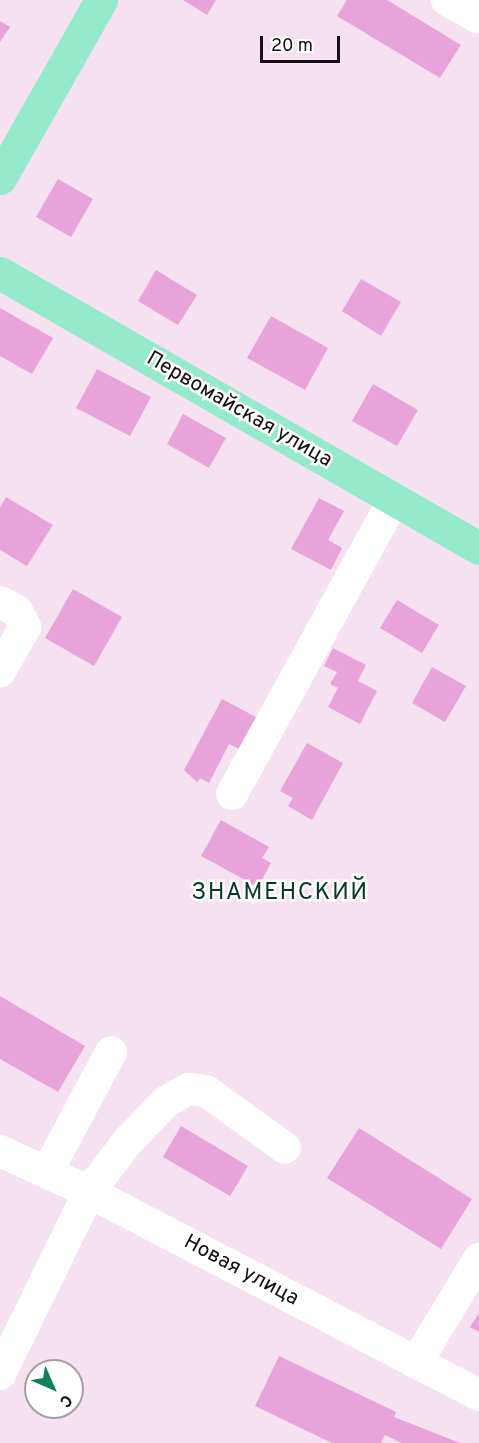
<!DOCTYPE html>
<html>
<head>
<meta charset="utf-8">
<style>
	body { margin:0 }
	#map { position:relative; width:479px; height:1443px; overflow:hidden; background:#f6e1f1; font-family:Overpass,sans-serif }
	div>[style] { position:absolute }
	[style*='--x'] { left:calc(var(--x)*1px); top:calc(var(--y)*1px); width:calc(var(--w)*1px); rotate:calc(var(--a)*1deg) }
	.building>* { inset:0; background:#e8a4d9 }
	.minor>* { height:32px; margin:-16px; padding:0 16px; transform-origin:16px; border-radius:16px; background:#fff }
	.major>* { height:33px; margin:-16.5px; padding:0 16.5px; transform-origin:16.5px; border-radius:16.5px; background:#95eacc }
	span { translate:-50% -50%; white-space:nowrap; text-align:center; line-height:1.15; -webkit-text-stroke:5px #fff; paint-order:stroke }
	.street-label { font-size:21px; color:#150e14 }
	.quarter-label { font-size:24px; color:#053928; letter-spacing:1.5px }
	.north { position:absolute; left:24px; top:1359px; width:60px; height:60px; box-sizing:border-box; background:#fff; border:2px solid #a19fa1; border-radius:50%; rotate:135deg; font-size:16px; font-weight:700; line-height:24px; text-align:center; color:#150e14 }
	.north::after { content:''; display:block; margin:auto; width:21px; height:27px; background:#10815f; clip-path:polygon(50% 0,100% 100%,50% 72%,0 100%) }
	.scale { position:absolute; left:260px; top:36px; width:80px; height:27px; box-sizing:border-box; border:3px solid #150e14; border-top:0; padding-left:8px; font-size:18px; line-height:21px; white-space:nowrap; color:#150e14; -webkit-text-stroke:4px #fff; paint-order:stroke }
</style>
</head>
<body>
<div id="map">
	<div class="building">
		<i style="clip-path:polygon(183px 0,216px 0,207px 15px)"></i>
		<i style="clip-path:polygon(347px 0,387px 0,461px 45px,440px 78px,337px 16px)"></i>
		<i style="clip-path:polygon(0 21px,10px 27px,0 42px)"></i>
		<i style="clip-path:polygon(58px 179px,93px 199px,71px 237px,36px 217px)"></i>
		<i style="clip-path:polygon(156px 270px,197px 295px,178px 325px,138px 301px)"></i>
		<i style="clip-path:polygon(361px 279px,401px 302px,381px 336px,342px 311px)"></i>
		<i style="clip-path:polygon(0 308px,53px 338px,32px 374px,0 356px)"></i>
		<i style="clip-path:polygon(271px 316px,328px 348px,305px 390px,247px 358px)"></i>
		<i style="clip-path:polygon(97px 369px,151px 397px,130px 436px,76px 408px)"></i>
		<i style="clip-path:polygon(373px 384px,418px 410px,397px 446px,352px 421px)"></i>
		<i style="clip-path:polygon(183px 414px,226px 438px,209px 468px,167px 444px)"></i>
		<i style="clip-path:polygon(6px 497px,53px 525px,27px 566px,0 550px,0 508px)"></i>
		<i style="clip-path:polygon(319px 498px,344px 511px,328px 540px,342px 548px,331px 570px,291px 549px)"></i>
		<i style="clip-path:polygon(73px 589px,122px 617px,94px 666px,45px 638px)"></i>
		<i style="clip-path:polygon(397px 600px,439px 625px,422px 653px,380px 628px)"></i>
		<i style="clip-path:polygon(333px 648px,366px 665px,358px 681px,377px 691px,360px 724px,328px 707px,338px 688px,330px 684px,337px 672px,324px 666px)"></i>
		<i style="clip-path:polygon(432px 667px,466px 686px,445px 722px,412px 703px)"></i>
		<i style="clip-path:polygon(222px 699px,256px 717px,239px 749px,229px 744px,209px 783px,200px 778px,197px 782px,184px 770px)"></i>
		<i style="clip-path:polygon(307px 743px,343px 763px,312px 820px,288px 806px,293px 798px,280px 791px)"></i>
		<i style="clip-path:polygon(221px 820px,269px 847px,262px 858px,271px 863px,258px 887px,201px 856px)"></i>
		<i style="clip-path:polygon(0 996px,85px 1046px,58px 1092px,0 1059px)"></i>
		<i style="clip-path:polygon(181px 1126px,248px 1166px,230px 1196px,163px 1157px)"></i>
		<i style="clip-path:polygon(359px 1128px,472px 1199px,441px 1249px,327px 1178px)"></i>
		<i style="clip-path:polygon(479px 1313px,479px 1332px,470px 1327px)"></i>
		<i style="clip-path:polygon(279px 1356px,396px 1412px,394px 1417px,460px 1443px,401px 1443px,385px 1435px,381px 1443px,332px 1443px,255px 1406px)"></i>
	</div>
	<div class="minor">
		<i style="--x:447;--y:0;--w:37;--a:29"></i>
		<i style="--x:0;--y:602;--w:19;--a:28"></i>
		<i style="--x:17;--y:611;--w:18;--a:63"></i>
		<i style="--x:25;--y:627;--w:51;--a:119.6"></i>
		<i style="--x:232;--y:794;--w:337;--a:-61.2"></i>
		<i style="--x:0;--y:1151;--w:98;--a:24.7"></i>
		<i style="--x:89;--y:1192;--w:440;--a:27.5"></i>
		<i style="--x:47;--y:1172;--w:136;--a:-61.9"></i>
		<i style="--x:416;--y:1363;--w:122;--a:-58.8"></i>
		<i style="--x:0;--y:1374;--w:203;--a:-63.9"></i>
		<i style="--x:89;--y:1192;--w:64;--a:-52.6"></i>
		<i style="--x:128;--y:1141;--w:56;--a:-45.7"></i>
		<i style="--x:167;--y:1101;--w:25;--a:-29"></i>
		<i style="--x:189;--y:1089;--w:17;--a:7"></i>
		<i style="--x:206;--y:1091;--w:97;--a:35.8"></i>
	</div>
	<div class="major">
		<i style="--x:0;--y:178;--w:205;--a:-60.4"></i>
		<i style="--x:0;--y:273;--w:552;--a:29.86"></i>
	</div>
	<div class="street-label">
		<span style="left:239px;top:410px;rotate:30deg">Первомайская улица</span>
		<span style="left:241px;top:1271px;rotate:28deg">Новая улица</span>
	</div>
	<div class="quarter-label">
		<span style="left:280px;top:894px">ЗНАМЕНСКИЙ</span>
	</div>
	<div class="north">С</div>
	<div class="scale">20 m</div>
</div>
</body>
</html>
